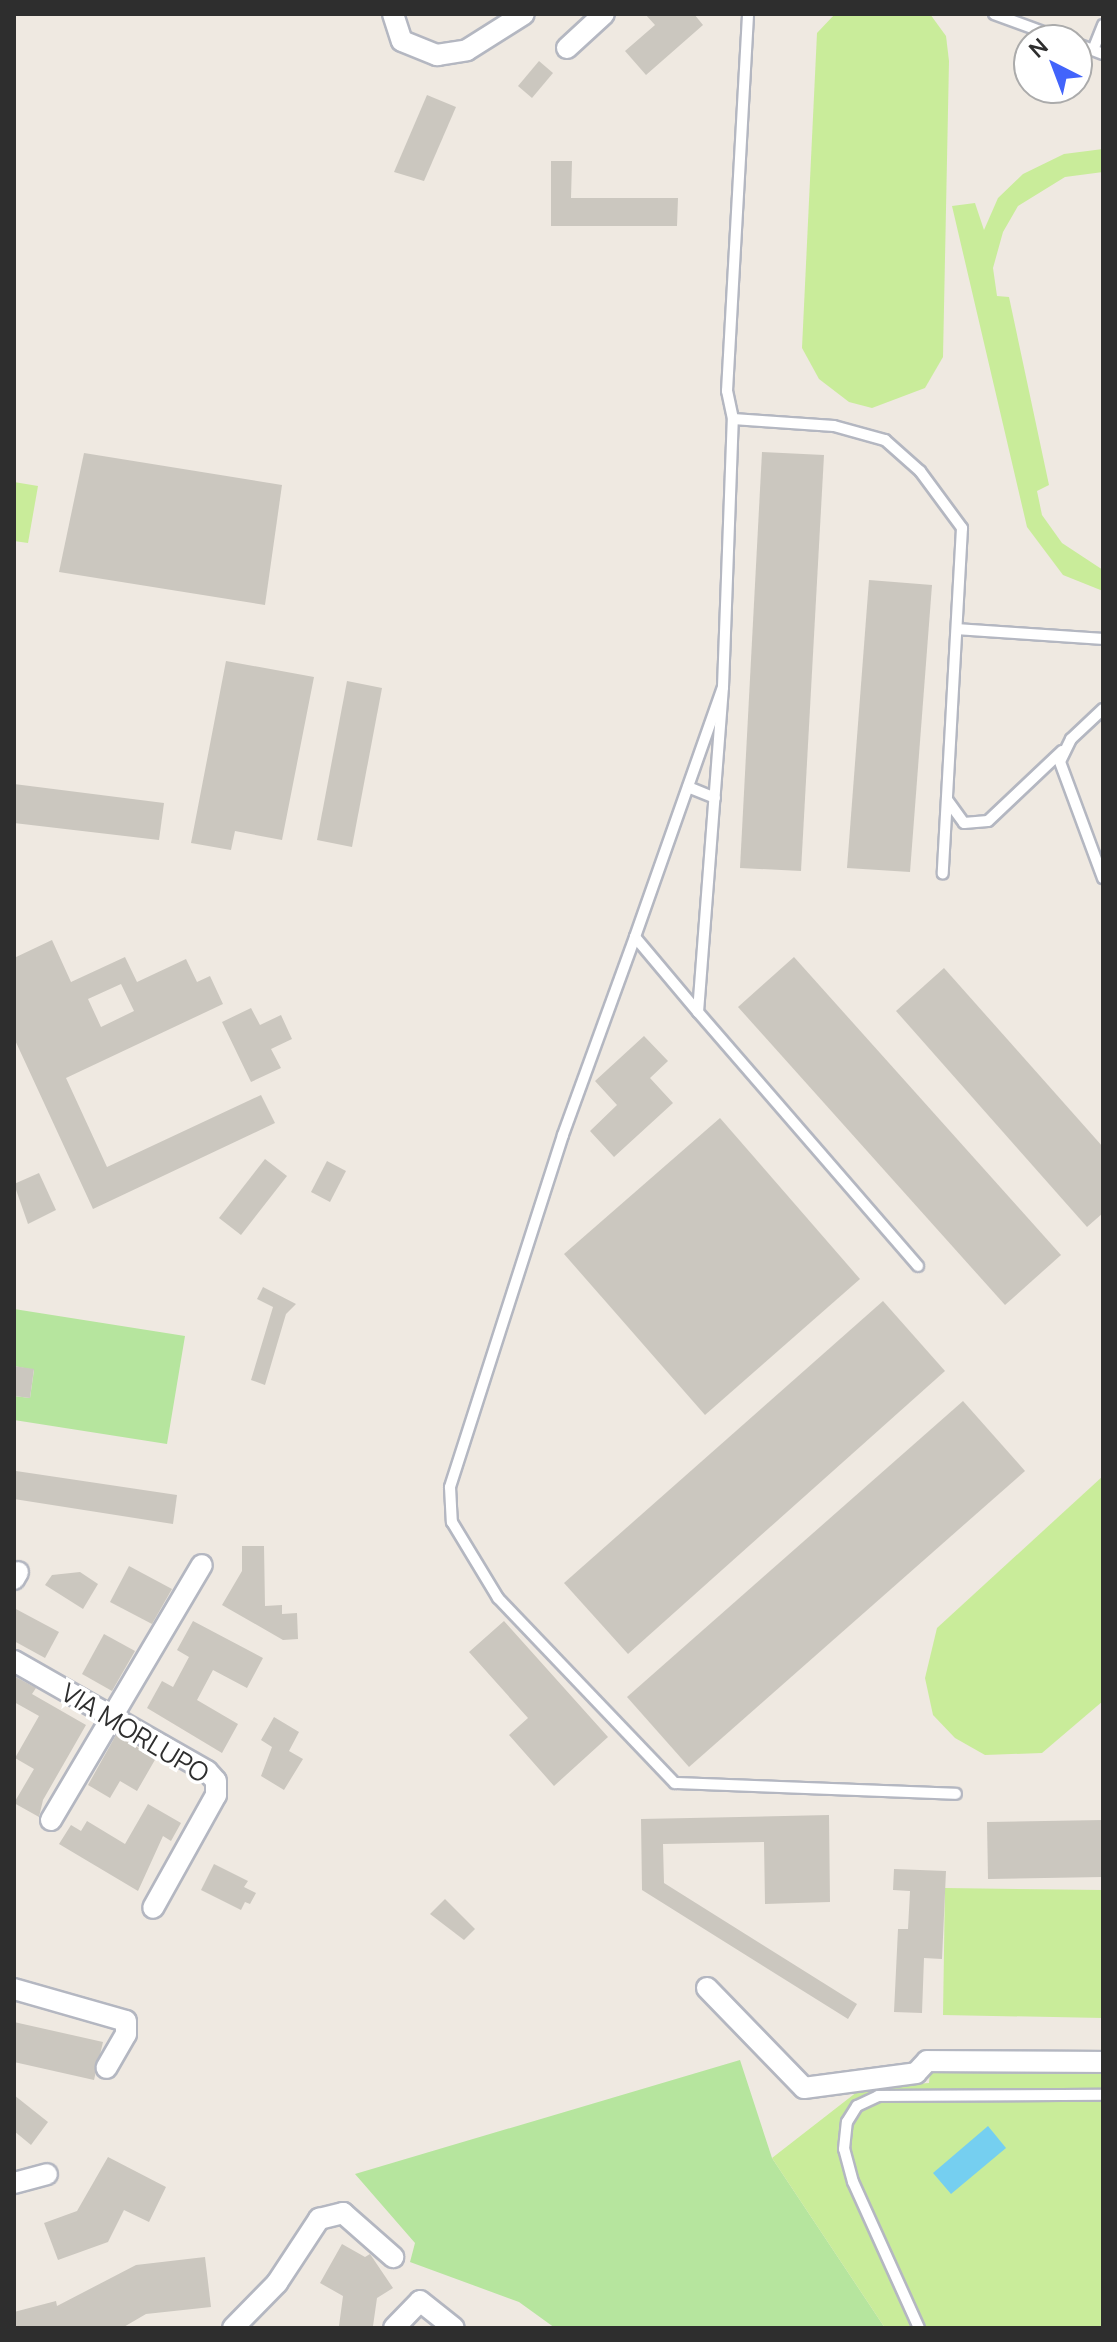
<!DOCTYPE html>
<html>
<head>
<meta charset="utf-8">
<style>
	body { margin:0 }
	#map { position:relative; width:1117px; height:2342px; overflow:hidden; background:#efe9e1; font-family:Manrope,sans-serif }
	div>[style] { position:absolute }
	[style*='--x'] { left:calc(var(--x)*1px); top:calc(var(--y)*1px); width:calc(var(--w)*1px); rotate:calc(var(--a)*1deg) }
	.green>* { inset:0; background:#b6e59e }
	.pitch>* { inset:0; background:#c9ec9a }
	.water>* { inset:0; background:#75cff0 }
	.building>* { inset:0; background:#cbc7bf }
	.roads { filter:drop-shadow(2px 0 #b4b7c1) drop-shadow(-2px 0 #b4b7c1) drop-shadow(0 2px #b4b7c1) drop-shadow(0 -2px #b4b7c1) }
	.lane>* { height:10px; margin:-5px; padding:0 5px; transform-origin:5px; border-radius:5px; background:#fff }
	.street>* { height:20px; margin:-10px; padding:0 10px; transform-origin:10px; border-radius:10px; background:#fff }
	span { translate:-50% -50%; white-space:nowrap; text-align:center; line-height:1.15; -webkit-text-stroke:7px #fff; paint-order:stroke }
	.street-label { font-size:26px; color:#2e2e2e }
	.frame { position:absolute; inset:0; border:16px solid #2e2e2e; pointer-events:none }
	.north { position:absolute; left:1013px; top:24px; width:80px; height:80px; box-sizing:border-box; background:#fff; border:2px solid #ababab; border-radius:50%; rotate:318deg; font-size:22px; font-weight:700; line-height:32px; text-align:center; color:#2e2e2e }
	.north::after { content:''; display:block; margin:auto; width:28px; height:36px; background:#4264fb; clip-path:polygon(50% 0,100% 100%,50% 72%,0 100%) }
</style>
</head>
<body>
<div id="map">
	<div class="green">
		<i style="clip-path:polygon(14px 1309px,185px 1336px,167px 1444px,14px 1420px,14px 1396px,30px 1398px,34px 1370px,14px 1366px)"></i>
		<i style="clip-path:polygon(740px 2060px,772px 2158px,885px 2328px,555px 2328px,519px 2302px,410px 2262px,415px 2243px,355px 2174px)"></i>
	</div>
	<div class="pitch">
		<i style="clip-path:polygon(835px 14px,930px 14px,946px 36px,949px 61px,943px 357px,925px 388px,872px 408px,849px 402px,819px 379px,802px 348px,817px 33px)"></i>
		<i style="clip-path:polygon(1103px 149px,1103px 172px,1065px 177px,1018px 206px,1003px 232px,993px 268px,997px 296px,1009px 297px,1049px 485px,1037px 491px,1042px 515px,1062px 543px,1103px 570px,1103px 591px,1063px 575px,1027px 527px,952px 206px,975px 203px,984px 230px,998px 198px,1023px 174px,1064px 154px)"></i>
		<i style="clip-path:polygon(14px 482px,38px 486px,28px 543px,14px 541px)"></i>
		<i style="clip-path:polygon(1103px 1476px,1103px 1701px,1042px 1753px,985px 1755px,955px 1738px,933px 1715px,925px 1678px,937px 1628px)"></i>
		<i style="clip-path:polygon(945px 1888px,1103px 1890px,1103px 2018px,943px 2015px)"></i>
		<i style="clip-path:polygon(930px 2072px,1103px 2073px,1103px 2328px,885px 2328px,772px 2158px,862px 2088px,929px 2083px)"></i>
	</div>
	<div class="water">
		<i style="clip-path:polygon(988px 2126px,1006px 2148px,951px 2194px,933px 2173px)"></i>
	</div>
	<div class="building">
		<i style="clip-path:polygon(645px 14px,694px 14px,703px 25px,646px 75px,625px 51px,655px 25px)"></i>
		<i style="clip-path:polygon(539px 61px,553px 73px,532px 98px,518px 86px)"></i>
		<i style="clip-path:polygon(427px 95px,456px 107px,424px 181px,394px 172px)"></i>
		<i style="clip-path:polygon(551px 161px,572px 161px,571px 198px,678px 198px,677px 226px,551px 226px)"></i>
		<i style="clip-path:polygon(762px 452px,824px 455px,801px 871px,740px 868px)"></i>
		<i style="clip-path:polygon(84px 453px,282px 485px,265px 605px,59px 572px)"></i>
		<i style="clip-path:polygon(869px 580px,932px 585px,910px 872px,847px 868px)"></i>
		<i style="clip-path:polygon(226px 661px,314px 677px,282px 840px,235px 831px,231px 850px,191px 843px)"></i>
		<i style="clip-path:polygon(347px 681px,382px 688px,352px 847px,317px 840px)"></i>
		<i style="clip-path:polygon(14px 784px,164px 803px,159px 840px,14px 823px)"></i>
		<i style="clip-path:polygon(evenodd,52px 940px,71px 982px,125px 957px,137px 982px,186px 959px,197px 982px,210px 976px,223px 1004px,66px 1078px,107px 1167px,261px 1095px,275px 1123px,93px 1209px,14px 1038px,14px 958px,52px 940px,121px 984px,134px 1011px,101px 1027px,88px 999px,121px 984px)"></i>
		<i style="clip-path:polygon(794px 957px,1061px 1255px,1005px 1305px,738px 1007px)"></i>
		<i style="clip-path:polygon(944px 968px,1103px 1147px,1103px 1213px,1087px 1227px,896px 1011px)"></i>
		<i style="clip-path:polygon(251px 1008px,260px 1025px,281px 1015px,292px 1039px,271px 1049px,281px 1068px,251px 1082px,222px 1022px)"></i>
		<i style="clip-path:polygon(644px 1036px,668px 1061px,650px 1078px,673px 1103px,614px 1157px,590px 1131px,617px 1105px,595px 1081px)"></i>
		<i style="clip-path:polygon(720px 1118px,860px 1279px,705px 1415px,564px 1254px)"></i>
		<i style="clip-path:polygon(265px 1159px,287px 1176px,241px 1235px,219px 1218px)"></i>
		<i style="clip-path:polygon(327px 1161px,346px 1171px,330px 1202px,311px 1192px)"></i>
		<i style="clip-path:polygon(39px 1173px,56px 1210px,28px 1224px,14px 1184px)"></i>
		<i style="clip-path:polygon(263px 1287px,296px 1304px,286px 1314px,265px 1385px,251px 1380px,273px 1307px,257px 1299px)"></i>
		<i style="clip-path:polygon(883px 1301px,945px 1371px,628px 1654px,564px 1583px)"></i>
		<i style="clip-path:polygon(14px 1366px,34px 1369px,30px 1398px,14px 1396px)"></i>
		<i style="clip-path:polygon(963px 1401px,1025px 1471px,689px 1767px,627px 1697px)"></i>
		<i style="clip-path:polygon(16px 1471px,177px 1495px,173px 1524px,14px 1499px)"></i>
		<i style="clip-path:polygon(242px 1546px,264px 1546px,265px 1606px,282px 1605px,282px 1614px,297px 1613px,298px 1639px,283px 1640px,222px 1605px,242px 1571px)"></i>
		<i style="clip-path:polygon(129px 1566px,172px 1589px,152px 1624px,110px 1602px)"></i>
		<i style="clip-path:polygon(80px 1572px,98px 1584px,83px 1609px,45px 1585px,52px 1575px)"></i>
		<i style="clip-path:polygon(14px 1608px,59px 1632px,45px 1658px,14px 1641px)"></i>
		<i style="clip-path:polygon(193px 1621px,263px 1658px,247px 1688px,213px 1670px,197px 1700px,238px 1724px,222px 1753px,147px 1708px,162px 1681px,173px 1687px,189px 1657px,177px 1650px)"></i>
		<i style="clip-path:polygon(504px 1621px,608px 1737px,554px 1786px,509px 1735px,528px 1718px,469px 1652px)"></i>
		<i style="clip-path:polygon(104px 1634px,135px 1651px,112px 1691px,82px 1674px)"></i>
		<i style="clip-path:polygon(14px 1676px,36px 1688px,32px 1694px,86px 1725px,43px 1800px,39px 1817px,14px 1803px,34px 1769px,15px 1758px,39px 1716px,14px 1702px)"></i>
		<i style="clip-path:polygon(274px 1717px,299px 1732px,289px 1751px,303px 1759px,284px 1790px,261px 1776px,272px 1747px,261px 1740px)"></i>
		<i style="clip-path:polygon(116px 1735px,156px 1758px,137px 1791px,120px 1781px,110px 1798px,88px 1785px)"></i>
		<i style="clip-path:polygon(148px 1804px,181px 1823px,171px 1841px,163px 1836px,138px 1891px,59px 1844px,71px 1825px,81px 1831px,87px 1821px,125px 1844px)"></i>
		<i style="clip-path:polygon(829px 1815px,830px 1902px,765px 1904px,764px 1842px,663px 1844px,664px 1883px,857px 2004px,848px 2019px,642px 1890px,641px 1819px)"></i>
		<i style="clip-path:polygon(1103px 1820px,1103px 1877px,988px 1879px,987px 1822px)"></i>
		<i style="clip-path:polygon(214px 1864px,248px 1881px,244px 1887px,256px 1893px,250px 1904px,245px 1902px,241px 1910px,201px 1890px)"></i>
		<i style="clip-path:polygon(894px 1869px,946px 1871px,942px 1959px,924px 1958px,922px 2013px,894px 2012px,898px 1929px,908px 1929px,910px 1891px,893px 1890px)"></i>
		<i style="clip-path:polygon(445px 1899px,475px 1929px,464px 1940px,430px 1914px)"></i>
		<i style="clip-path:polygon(14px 2022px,103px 2042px,94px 2080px,14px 2062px)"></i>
		<i style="clip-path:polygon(14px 2095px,48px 2122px,31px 2145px,14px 2131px)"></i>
		<i style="clip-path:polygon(108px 2157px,166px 2187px,149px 2222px,124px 2210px,108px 2242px,58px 2260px,44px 2223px,77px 2211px)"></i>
		<i style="clip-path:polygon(342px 2244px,365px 2257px,370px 2254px,393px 2288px,377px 2298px,373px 2326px,339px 2326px,343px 2296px,320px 2283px)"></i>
		<i style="clip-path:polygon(205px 2257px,211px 2307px,146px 2314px,122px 2328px,14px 2328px,14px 2312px,56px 2301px,57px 2306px,136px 2265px)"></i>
	</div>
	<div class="roads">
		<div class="lane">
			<i style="--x:994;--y:14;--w:76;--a:20.1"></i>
			<i style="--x:1077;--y:44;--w:28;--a:21"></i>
			<i style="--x:1093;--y:50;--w:27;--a:-68"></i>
			<i style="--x:733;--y:419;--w:101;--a:4"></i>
			<i style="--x:834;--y:426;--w:53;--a:15.4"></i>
			<i style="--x:885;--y:440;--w:47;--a:41.5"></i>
			<i style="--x:920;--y:471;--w:71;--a:53.6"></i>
			<i style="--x:962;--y:528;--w:346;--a:93.2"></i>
			<i style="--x:957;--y:629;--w:146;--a:3.9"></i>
			<i style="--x:723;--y:687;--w:268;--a:-87.9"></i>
			<i style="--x:733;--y:419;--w:29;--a:-102"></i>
			<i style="--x:727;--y:391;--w:378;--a:-86.8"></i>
			<i style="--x:1103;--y:709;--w:44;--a:136.8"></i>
			<i style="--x:1071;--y:739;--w:25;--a:116"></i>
			<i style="--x:1060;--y:762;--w:124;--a:69.7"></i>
			<i style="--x:688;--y:787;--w:29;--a:22"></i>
			<i style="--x:948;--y:801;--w:27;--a:54"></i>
			<i style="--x:964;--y:823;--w:24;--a:-5"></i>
			<i style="--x:988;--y:821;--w:102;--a:-43.4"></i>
			<i style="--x:635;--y:937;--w:211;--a:110"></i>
			<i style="--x:563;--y:1135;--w:370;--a:107.8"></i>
			<i style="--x:450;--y:1487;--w:35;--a:87"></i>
			<i style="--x:452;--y:1522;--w:89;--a:58.8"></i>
			<i style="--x:498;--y:1598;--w:256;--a:46.3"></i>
			<i style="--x:675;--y:1783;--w:281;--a:2.2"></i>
			<i style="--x:698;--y:1012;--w:326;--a:-85.6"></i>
			<i style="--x:723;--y:687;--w:265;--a:109.4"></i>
			<i style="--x:635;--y:937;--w:98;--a:50"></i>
			<i style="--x:698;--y:1012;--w:336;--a:49.1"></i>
			<i style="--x:919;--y:2328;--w:160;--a:-114.3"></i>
			<i style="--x:853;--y:2182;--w:34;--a:-105"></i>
			<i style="--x:844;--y:2149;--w:27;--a:-84"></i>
			<i style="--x:847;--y:2122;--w:19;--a:-58"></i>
			<i style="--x:857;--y:2106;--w:23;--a:-25"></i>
			<i style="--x:878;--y:2096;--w:225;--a:-0.3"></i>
		</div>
		<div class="street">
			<i style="--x:393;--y:14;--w:28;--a:72"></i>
			<i style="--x:402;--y:41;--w:38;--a:22"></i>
			<i style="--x:437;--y:55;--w:30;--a:-9"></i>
			<i style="--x:467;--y:50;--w:67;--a:-32.3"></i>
			<i style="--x:567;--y:48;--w:50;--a:-42.6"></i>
			<i style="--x:14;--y:1579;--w:8;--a:-60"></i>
			<i style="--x:14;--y:1661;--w:222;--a:29.7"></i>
			<i style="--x:207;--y:1771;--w:13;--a:48"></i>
			<i style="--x:216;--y:1781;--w:14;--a:90"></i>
			<i style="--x:216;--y:1795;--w:129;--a:119.1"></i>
			<i style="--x:51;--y:1820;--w:296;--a:-59.4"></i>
			<i style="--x:707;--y:1988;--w:139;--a:45.9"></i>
			<i style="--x:804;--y:2088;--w:113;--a:-7.6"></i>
			<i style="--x:916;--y:2073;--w:16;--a:-47"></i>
			<i style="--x:927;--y:2061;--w:176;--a:0.3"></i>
			<i style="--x:14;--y:1989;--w:116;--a:15.9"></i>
			<i style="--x:126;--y:2021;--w:13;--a:90"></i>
			<i style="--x:126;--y:2034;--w:39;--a:120"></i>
			<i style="--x:14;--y:2183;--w:34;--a:-15"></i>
			<i style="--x:233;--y:2328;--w:63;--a:-45.6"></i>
			<i style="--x:277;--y:2283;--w:77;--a:-56.7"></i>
			<i style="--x:319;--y:2219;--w:25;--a:-14"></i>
			<i style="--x:343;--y:2213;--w:67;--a:41.3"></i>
			<i style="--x:394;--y:2328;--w:37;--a:-46"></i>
			<i style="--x:420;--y:2301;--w:43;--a:38.5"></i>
		</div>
	</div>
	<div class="street-label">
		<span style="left:135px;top:1733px;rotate:31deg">VIA MORLUPO</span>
	</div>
	<div class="frame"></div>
	<div class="north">N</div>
</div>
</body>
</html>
